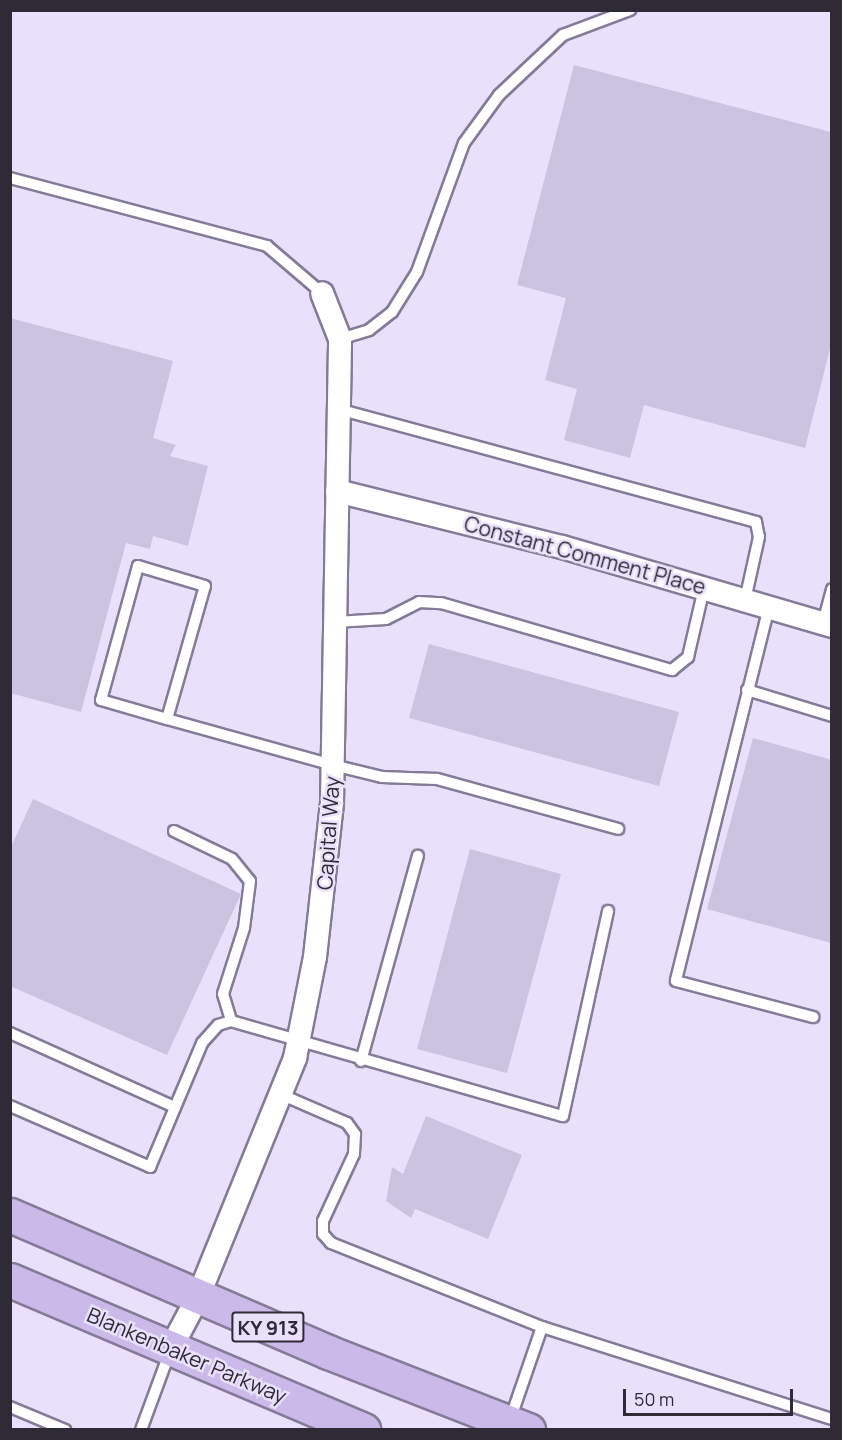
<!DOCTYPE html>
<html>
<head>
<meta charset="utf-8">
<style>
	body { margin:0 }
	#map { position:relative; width:842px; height:1440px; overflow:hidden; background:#e9e1fb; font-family:Manrope,sans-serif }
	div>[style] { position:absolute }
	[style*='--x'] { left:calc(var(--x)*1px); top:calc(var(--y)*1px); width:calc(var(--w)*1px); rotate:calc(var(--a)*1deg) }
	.building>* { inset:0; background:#ccc3e1 }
	.roads { filter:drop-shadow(2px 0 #847b98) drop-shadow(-2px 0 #847b98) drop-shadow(0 2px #847b98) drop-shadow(0 -2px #847b98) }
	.lane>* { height:10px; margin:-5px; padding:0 5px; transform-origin:5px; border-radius:5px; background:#fff }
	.street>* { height:22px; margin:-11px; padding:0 11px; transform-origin:11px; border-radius:11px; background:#fff }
	.primary>* { height:33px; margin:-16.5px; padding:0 16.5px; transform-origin:16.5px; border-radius:16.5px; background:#cbb9e9 }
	span { translate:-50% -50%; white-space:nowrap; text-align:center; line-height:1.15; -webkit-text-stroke:5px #e9e1fb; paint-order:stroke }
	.shield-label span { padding:2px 4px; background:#e9e1fb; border:2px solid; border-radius:4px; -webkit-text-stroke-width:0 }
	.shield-label { font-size:20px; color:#2e2a36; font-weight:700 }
	.street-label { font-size:21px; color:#2e2a36 }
	.frame { position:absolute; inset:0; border:12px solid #2e2a36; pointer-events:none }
	.scale { position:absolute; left:623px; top:1389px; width:170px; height:27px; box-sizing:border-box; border:3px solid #2e2a36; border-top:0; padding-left:8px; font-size:18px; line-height:21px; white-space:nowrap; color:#2e2a36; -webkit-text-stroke:4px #e9e1fb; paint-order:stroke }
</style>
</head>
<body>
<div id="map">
	<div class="building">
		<i style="clip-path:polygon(574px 65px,831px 132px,831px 345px,805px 448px,644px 405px,630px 458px,564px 440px,577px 389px,545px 380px,566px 298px,517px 285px)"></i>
		<i style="clip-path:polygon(10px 318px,173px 361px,153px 438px,176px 445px,170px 456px,208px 466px,188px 546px,153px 536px,150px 549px,126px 543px,81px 712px,10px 693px)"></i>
		<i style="clip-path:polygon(429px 644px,679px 712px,659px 786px,409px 718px)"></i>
		<i style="clip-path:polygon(753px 738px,829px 759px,831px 765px,831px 943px,707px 909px)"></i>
		<i style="clip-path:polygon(33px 799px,241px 894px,167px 1055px,10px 986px,10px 849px)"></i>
		<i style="clip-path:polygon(470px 849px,561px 874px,507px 1073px,417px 1049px)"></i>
		<i style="clip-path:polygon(426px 1116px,522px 1155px,488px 1239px,415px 1209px,411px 1218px,386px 1201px,392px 1167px,403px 1174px)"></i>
	</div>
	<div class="roads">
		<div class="lane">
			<i style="--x:10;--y:178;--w:266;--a:14.8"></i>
			<i style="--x:267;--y:246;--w:72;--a:40.5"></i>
			<i style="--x:340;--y:339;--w:30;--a:-17"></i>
			<i style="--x:369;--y:330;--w:29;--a:-38"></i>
			<i style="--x:392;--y:312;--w:47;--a:-58"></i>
			<i style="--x:417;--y:272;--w:137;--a:-70"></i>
			<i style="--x:464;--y:143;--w:59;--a:-53.9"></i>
			<i style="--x:499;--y:95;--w:88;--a:-43.2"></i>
			<i style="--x:563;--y:35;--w:72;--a:-20.5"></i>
			<i style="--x:338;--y:409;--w:433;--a:15.1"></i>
			<i style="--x:756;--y:522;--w:15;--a:79"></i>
			<i style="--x:759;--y:537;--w:65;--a:102.5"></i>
			<i style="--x:769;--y:607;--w:385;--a:104"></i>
			<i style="--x:676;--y:981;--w:142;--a:14.7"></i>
			<i style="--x:335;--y:622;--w:51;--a:-3.4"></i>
			<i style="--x:386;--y:619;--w:37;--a:-27"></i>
			<i style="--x:419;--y:602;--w:22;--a:3"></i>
			<i style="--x:441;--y:603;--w:241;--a:16.2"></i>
			<i style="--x:672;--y:670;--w:21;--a:-39"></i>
			<i style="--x:688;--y:657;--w:71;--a:-76.9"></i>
			<i style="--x:823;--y:623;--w:35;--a:-75"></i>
			<i style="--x:747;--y:690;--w:89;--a:17"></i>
			<i style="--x:167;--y:719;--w:138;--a:-74.1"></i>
			<i style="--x:205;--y:586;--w:70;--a:-163.4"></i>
			<i style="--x:138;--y:566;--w:139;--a:105.4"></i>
			<i style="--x:101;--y:700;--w:69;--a:16.1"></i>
			<i style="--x:167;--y:719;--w:172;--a:15.5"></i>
			<i style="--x:333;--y:765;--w:50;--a:13.8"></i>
			<i style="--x:382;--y:777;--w:55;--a:2.1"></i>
			<i style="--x:437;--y:779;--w:188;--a:15.4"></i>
			<i style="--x:174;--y:831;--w:64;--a:25.8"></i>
			<i style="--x:232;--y:859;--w:28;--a:51"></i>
			<i style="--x:250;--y:881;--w:47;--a:97.3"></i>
			<i style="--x:244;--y:928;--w:69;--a:107.7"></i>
			<i style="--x:223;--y:994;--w:28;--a:73"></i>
			<i style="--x:10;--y:1033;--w:181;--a:24.2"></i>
			<i style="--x:361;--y:1061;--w:213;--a:-74.5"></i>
			<i style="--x:280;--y:1094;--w:73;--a:23.4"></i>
			<i style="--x:347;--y:1123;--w:14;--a:54"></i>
			<i style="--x:355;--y:1134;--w:20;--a:93"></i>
			<i style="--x:354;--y:1154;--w:74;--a:114.8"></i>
			<i style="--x:323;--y:1221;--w:13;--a:90"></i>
			<i style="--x:323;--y:1234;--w:12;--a:48"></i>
			<i style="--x:331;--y:1243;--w:227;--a:21.7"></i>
			<i style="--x:542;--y:1327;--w:98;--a:109"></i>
			<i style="--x:10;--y:1106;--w:153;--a:23.5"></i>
			<i style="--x:150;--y:1167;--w:134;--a:-67.2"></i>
			<i style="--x:202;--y:1043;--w:24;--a:-48"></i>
			<i style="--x:218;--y:1025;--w:14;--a:-17"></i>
			<i style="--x:231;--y:1021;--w:345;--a:16"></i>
			<i style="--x:563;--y:1116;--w:210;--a:-77.6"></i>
			<i style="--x:542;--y:1327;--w:304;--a:17.6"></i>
			<i style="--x:10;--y:1407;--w:60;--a:22.7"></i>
			<i style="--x:141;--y:1430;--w:84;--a:-69.8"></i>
		</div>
		<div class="street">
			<i style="--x:337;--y:491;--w:232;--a:14"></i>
			<i style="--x:562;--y:547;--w:281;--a:16.3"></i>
			<i style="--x:171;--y:1348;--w:58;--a:-62.1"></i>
			<i style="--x:198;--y:1297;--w:258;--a:-67.9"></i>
			<i style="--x:295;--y:1058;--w:103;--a:-78.8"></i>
			<i style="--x:315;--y:957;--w:156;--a:-83.7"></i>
			<i style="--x:332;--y:802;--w:463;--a:-89"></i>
			<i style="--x:340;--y:339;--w:49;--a:-111.4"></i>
		</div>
		<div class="primary">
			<i style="--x:10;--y:1215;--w:346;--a:23.3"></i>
			<i style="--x:328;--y:1352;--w:215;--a:21.3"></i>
			<i style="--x:10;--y:1280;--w:384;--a:23"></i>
		</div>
	</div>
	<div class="shield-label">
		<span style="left:268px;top:1327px">KY 913</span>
	</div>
	<div class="street-label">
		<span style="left:585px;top:555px;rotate:15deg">Constant Comment Place</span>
		<span style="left:328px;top:833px;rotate:-86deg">Capital Way</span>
		<span style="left:187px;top:1355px;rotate:23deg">Blankenbaker Parkway</span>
	</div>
	<div class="frame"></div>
	<div class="scale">50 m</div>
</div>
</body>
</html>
